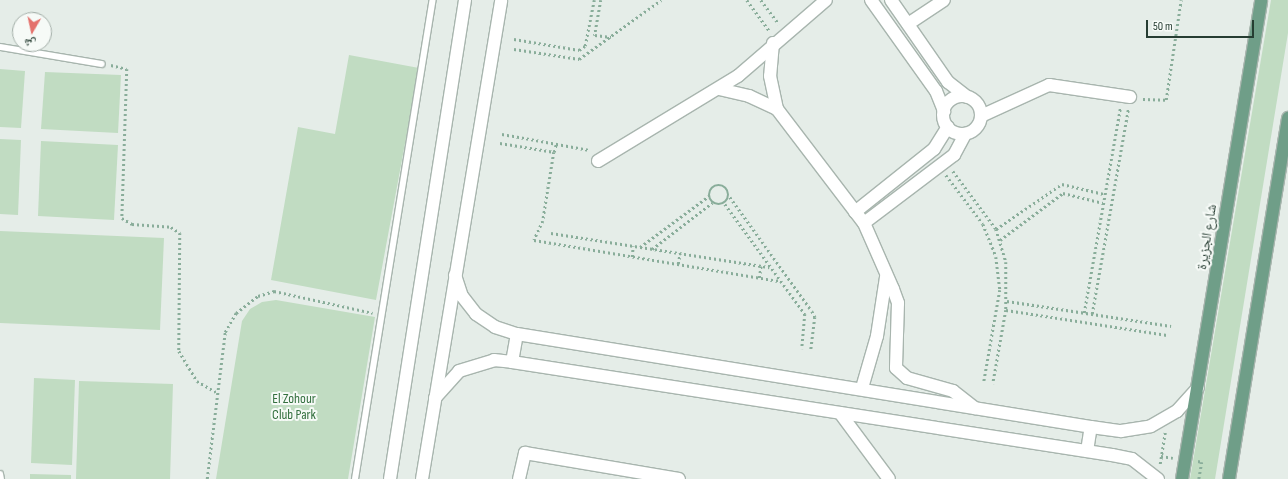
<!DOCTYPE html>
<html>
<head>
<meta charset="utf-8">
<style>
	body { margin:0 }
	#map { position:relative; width:1288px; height:479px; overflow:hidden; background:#e5ede8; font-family:"Sofia Sans Condensed","Noto Naskh Arabic",sans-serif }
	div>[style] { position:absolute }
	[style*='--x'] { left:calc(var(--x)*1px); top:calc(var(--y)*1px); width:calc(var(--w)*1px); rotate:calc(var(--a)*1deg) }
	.green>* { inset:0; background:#c1dcc2 }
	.path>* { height:2.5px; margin-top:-1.25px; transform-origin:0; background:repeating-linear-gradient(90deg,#89ad9a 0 2px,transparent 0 5px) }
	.path>.ring { margin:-1.25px; padding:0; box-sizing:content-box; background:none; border:2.5px solid #89ad9a; border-radius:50% }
	.roads { filter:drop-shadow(1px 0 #a8b5ae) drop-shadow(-1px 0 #a8b5ae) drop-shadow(0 1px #a8b5ae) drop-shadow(0 -1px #a8b5ae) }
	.lane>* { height:6px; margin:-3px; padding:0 3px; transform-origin:3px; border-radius:3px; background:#fff }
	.street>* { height:12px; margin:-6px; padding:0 6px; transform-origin:6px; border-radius:6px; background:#fff }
	.street>.ring { margin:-6px; padding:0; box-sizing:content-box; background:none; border:12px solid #fff; border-radius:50% }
	.secondary>* { height:12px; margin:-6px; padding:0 6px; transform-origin:6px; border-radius:6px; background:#fff }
	.primary>* { height:12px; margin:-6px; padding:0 6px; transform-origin:6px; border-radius:6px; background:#6f9e88 }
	span { translate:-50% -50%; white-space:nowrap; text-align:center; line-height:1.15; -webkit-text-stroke:4px #f6faf7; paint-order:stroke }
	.street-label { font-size:14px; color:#263d32 }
	.park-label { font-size:14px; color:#34703f }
	.north { position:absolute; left:12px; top:12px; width:40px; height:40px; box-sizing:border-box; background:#f6faf7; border:1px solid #a3aea8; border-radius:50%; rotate:189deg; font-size:11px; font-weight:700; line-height:16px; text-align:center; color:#263d32 }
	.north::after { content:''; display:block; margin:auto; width:14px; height:18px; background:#e4716c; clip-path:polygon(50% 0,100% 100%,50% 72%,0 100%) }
	.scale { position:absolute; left:1146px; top:20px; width:108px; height:18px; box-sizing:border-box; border:2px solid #263d32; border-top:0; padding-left:5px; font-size:12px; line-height:14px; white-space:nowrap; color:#263d32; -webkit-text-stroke:3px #f6faf7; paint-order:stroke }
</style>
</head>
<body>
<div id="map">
	<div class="green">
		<i style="clip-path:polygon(1271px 0,1288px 0,1288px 33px,1215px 479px,1190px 479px)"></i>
		<i style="clip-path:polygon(349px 55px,419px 68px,376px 300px,271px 280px,298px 127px,335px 134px)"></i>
		<i style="clip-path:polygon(0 69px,25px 71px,21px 128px,0 127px)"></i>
		<i style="clip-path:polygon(45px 72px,121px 75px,118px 133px,41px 129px)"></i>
		<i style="clip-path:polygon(0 139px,21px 140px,18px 215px,0 214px)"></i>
		<i style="clip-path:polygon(41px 141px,118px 145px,114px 220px,38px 216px)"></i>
		<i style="clip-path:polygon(0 231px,164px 238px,160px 330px,0 323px)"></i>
		<i style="clip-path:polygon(276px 300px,375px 317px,348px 479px,216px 479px,242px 321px,250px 309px,262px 302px)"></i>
		<i style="clip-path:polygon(34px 378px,75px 380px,72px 465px,31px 463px)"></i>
		<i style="clip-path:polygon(79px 381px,173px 384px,170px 479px,76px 479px)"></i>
		<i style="clip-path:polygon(30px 474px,71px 475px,71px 479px,30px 479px)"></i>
	</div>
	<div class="path">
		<i style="--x:601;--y:0;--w:36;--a:100"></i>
		<i style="--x:595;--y:35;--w:16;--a:7"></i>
		<i style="--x:747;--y:0;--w:39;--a:54"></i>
		<i style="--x:761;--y:0;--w:30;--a:53"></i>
		<i style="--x:514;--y:39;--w:66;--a:9.6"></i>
		<i style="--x:579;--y:50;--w:7;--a:-34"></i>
		<i style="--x:585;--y:46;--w:47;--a:-78.9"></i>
		<i style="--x:514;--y:49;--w:66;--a:8.7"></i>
		<i style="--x:579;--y:59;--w:101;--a:-35.7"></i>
		<i style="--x:111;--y:65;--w:16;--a:14"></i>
		<i style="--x:127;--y:69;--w:149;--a:91.9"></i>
		<i style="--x:122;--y:218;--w:12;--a:31"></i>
		<i style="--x:132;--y:224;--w:39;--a:4"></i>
		<i style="--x:171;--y:227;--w:11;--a:34"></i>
		<i style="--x:180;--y:233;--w:118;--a:90.5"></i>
		<i style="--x:179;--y:351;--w:35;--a:59"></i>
		<i style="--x:197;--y:381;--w:22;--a:30"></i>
		<i style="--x:1143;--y:99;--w:23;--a:2"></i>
		<i style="--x:1166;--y:100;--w:101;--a:-81.5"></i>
		<i style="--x:502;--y:134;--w:89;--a:10.3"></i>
		<i style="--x:500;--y:143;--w:55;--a:9.5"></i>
		<i style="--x:554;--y:152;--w:70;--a:99.1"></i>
		<i style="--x:543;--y:221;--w:21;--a:115"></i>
		<i style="--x:534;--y:240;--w:248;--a:9.5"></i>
		<i style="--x:554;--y:152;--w:8;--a:-76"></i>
		<i style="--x:953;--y:171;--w:72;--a:53.4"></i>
		<i style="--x:996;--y:229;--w:34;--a:73"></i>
		<i style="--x:1006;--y:262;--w:48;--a:90"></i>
		<i style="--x:1006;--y:310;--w:75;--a:100"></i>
		<i style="--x:946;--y:175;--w:61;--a:52.9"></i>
		<i style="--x:983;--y:224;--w:35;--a:68"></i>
		<i style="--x:996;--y:257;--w:33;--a:83"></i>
		<i style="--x:1000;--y:290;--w:93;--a:99.9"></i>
		<i class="ring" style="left:709px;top:185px;width:17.5px;height:17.5px"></i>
		<i style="--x:730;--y:197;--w:140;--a:54.3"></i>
		<i style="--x:812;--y:311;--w:7;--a:63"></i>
		<i style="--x:815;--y:317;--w:34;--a:97"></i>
		<i style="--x:725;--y:204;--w:136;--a:54"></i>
		<i style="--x:805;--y:314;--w:35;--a:95"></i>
		<i style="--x:996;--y:229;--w:80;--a:-34.3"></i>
		<i style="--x:1062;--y:184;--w:43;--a:13.4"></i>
		<i style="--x:551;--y:233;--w:221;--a:8.9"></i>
		<i style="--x:1000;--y:240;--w:79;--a:-36.7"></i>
		<i style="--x:1063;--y:193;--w:41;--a:14"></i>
		<i style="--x:640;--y:247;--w:86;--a:-36.5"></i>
		<i style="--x:652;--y:249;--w:76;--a:-37.5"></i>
		<i style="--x:632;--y:257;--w:11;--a:-85"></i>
		<i style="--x:678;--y:264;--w:11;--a:-80"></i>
		<i style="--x:759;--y:278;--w:12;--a:-81"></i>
		<i style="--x:1007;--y:301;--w:166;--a:8.7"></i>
		<i style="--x:1006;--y:310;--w:163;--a:8.8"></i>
		<i style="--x:1084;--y:313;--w:208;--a:-80"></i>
		<i style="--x:1092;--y:314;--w:208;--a:-80"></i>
		<i style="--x:1161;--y:456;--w:12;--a:9"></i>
		<i style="--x:1198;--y:461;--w:4;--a:14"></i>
		<i style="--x:1202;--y:462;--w:17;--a:100"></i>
		<i style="--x:1160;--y:464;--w:32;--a:-81"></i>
		<i style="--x:207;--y:479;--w:148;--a:-83"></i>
		<i style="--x:225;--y:332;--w:22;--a:-60"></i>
		<i style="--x:236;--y:313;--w:28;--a:-38"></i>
		<i style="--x:258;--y:296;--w:17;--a:-17"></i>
		<i style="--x:274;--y:291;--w:101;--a:12.5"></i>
	</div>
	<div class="roads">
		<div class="lane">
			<i style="--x:0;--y:47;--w:103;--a:9.5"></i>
			<i style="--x:0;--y:474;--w:5;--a:79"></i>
			<i style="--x:355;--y:479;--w:485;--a:-80.8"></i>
		</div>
		<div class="street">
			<i style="--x:871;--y:0;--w:112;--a:54.5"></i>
			<i style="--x:936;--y:91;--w:22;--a:68"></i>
			<i style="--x:891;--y:0;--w:100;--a:55.2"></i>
			<i style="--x:948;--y:82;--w:24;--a:38"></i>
			<i style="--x:908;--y:24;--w:43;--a:-33.7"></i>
			<i style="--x:773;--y:43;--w:33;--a:95"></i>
			<i style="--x:770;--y:76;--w:34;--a:78"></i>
			<i style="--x:777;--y:109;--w:143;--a:52.7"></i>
			<i style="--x:864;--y:223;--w:72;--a:66.3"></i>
			<i style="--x:893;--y:289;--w:15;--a:70"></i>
			<i style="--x:898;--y:303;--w:65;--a:91.8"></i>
			<i style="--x:896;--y:368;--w:15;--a:42"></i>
			<i style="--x:907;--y:378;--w:48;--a:15.8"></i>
			<i style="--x:953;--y:391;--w:28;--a:38"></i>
			<i style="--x:719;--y:89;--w:31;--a:13"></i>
			<i style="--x:749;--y:96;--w:31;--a:25"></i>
			<i class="ring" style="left:943px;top:96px;width:26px;height:26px"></i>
			<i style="--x:981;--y:116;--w:75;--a:-24.5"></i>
			<i style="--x:1049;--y:85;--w:82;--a:8.4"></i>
			<i style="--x:598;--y:161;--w:164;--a:-31.3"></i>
			<i style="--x:738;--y:76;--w:116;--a:-40.8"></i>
			<i style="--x:855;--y:212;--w:101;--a:-38.6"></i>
			<i style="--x:934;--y:149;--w:26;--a:-58"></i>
			<i style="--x:864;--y:223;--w:113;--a:-37.1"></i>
			<i style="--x:954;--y:155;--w:24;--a:-62"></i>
			<i style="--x:862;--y:388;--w:54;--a:-73.9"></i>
			<i style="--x:877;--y:336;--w:60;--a:-81.3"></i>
			<i style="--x:840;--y:413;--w:82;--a:53.4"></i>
			<i style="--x:519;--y:479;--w:27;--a:-77"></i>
			<i style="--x:525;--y:453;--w:156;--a:9.6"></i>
		</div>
		<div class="secondary">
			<i style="--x:455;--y:275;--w:22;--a:72"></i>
			<i style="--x:462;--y:296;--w:23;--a:52"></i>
			<i style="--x:476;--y:314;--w:23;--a:34"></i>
			<i style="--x:495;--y:327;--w:23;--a:18"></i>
			<i style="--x:517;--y:334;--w:581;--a:9.2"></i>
			<i style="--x:1091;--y:427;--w:30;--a:8"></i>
			<i style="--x:1121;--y:431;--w:30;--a:-9"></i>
			<i style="--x:1151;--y:426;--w:30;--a:-30"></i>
			<i style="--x:1177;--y:411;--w:31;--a:-48"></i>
			<i style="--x:512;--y:362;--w:28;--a:-80"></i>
			<i style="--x:435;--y:398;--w:36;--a:-48"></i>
			<i style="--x:459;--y:371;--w:37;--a:-17"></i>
			<i style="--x:494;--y:360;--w:18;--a:6"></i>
			<i style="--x:512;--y:362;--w:607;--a:8.81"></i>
			<i style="--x:1112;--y:455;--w:20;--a:11"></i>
			<i style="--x:1132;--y:459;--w:33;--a:38"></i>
			<i style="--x:1087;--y:451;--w:24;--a:-81"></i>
			<i style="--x:390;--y:479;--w:485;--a:-81.1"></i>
			<i style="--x:422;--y:479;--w:485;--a:-80.6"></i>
		</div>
		<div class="primary">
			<i style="--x:1182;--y:479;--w:485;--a:-80.6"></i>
			<i style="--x:1229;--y:479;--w:366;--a:-80.7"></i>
		</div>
	</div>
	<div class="street-label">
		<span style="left:1207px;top:237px;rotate:-81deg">شارع الجزيرة</span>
	</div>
	<div class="park-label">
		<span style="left:294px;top:407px">El Zohour<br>Club Park</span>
	</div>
	<div class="north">ش</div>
	<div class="scale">50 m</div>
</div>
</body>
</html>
